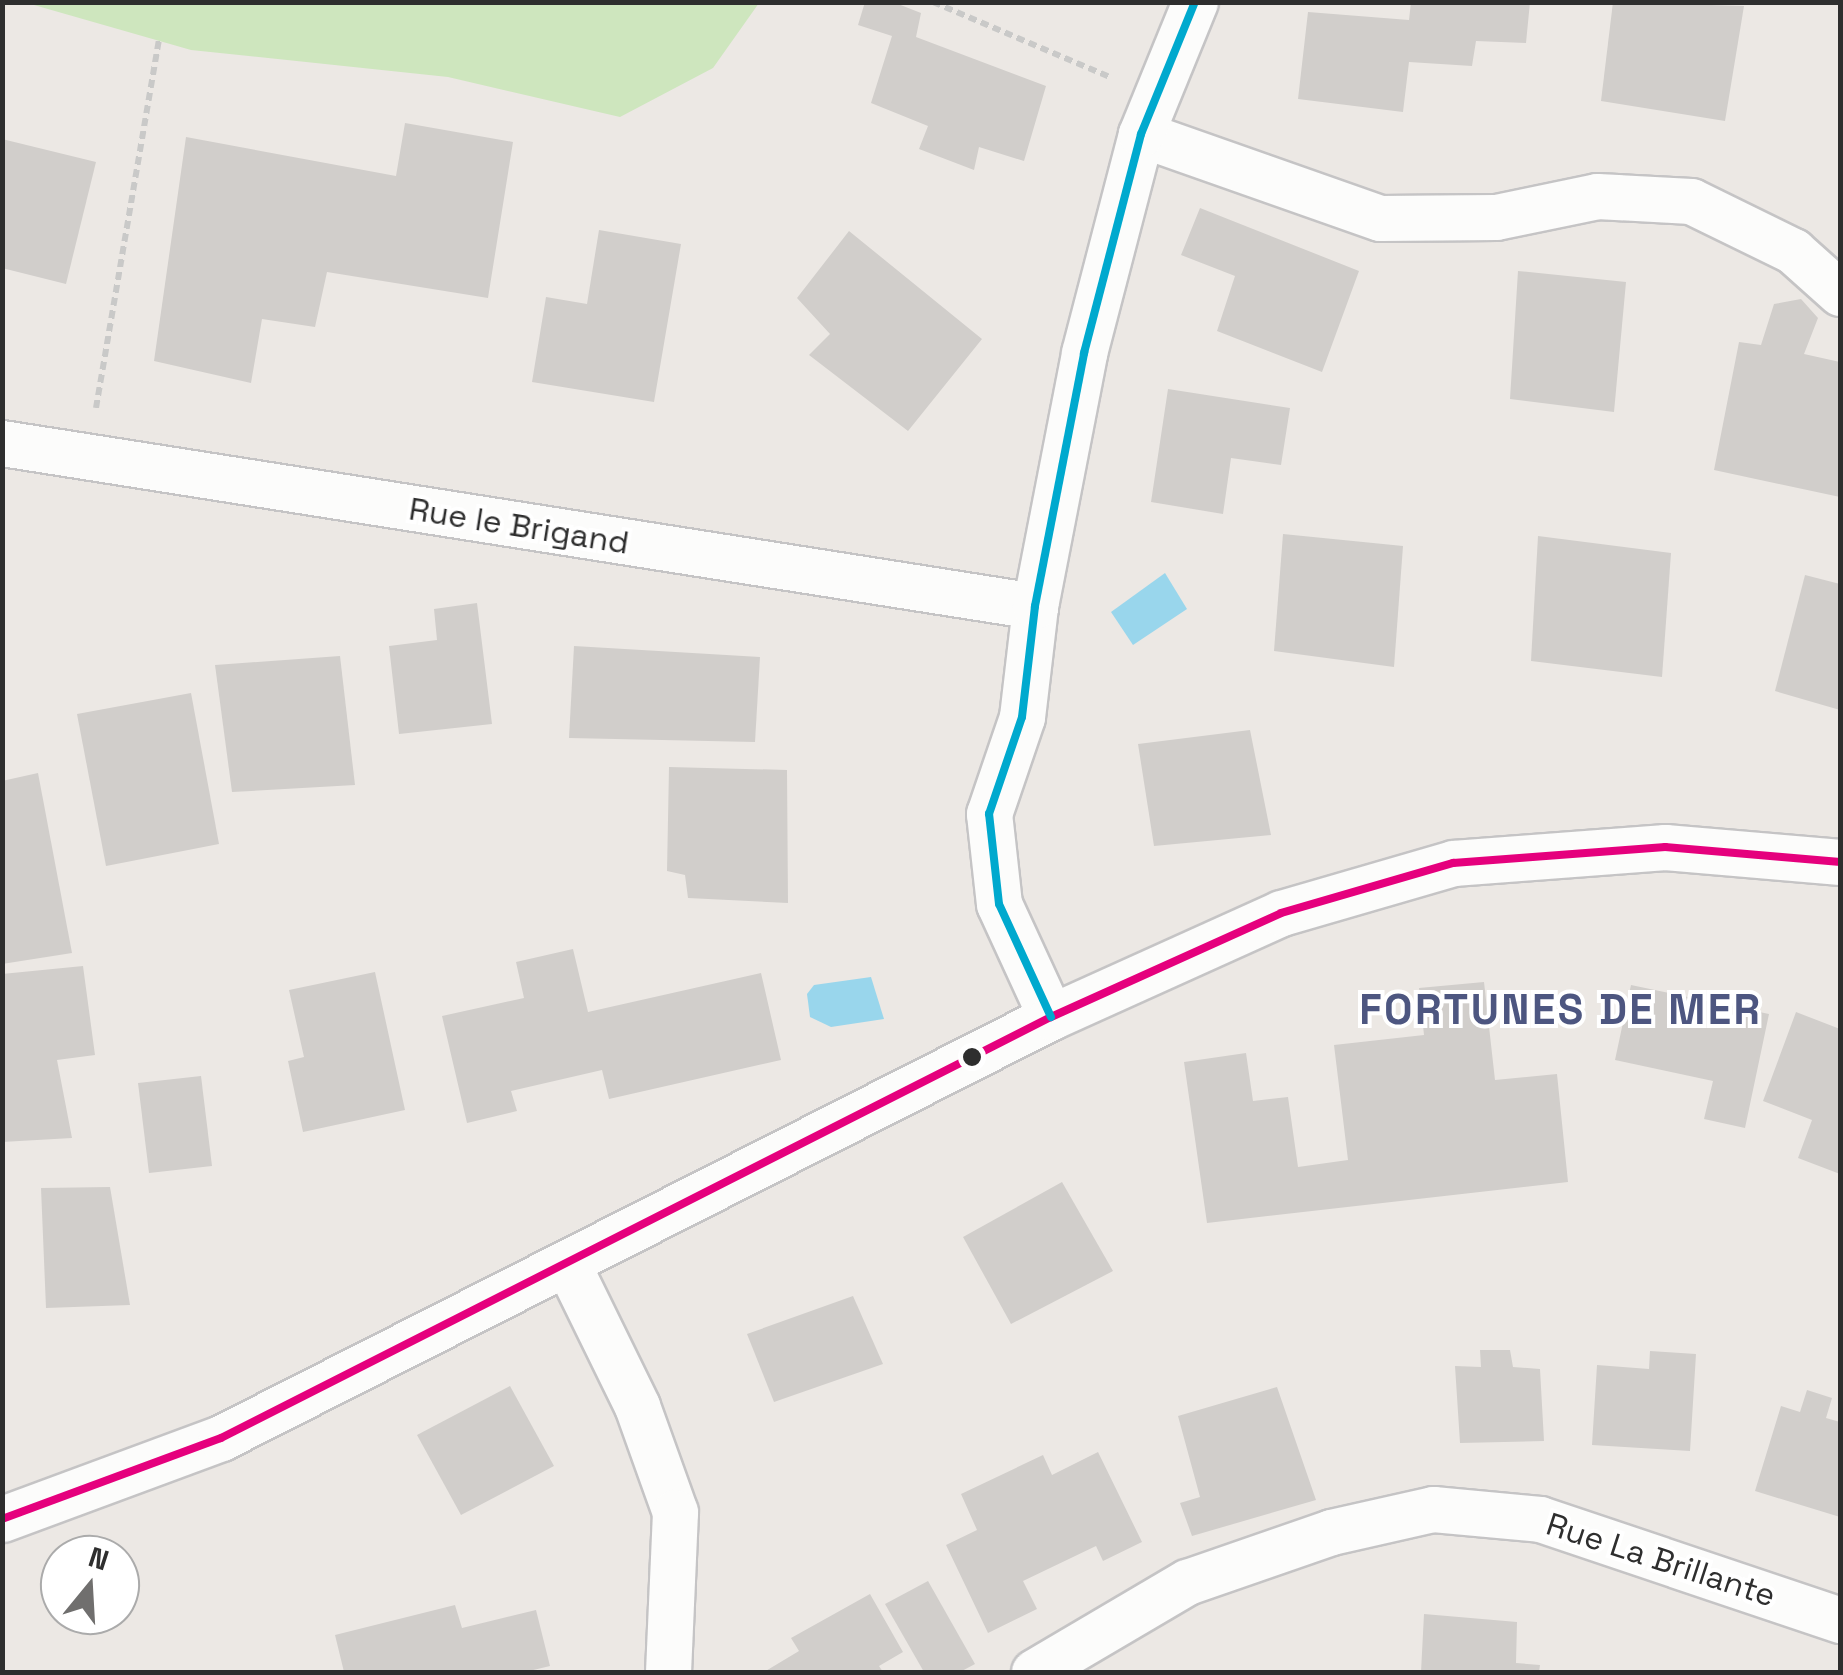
<!DOCTYPE html>
<html>
<head>
<meta charset="utf-8">
<style>
	body { margin:0 }
	#map { position:relative; width:1843px; height:1675px; overflow:hidden; background:#ece8e4; font-family:"Space Grotesk",sans-serif }
	div>[style] { position:absolute }
	[style*='--x'] { left:calc(var(--x)*1px); top:calc(var(--y)*1px); width:calc(var(--w)*1px); rotate:calc(var(--a)*1deg) }
	.green>* { inset:0; background:#cee6be }
	.water>* { inset:0; background:#99d6ec }
	.building>* { inset:0; background:#d1cecb }
	.path>* { height:6px; margin-top:-3px; transform-origin:0; background:repeating-linear-gradient(90deg,#c9c9c8 0 8px,transparent 0 13px) }
	.roads { filter:drop-shadow(2px 0 #c5c4c5) drop-shadow(-2px 0 #c5c4c5) drop-shadow(0 2px #c5c4c5) drop-shadow(0 -2px #c5c4c5) }
	.minor>* { height:45px; margin:-22.5px; padding:0 22.5px; transform-origin:22.5px; border-radius:22.5px; background:#fcfcfb }
	.bus-1>* { height:8px; margin:-4px; padding:0 4px; transform-origin:4px; border-radius:4px; background:#e5007d }
	.bus-2>* { height:8px; margin:-4px; padding:0 4px; transform-origin:4px; border-radius:4px; background:#00a9ce }
	.dots>* { width:28px; height:28px; translate:-50% -50%; box-sizing:border-box; border:5px solid #fff; border-radius:50% }
	span { translate:-50% -50%; white-space:nowrap; text-align:center; line-height:1.15; -webkit-text-stroke:8px #fff; paint-order:stroke }
	.street-label { font-size:32px; color:#2e2e2e }
	.district-label { font-size:42px; color:#4d5680; font-weight:700; letter-spacing:2.5px }
	.frame { position:absolute; inset:0; border:5px solid #2e2e2e; pointer-events:none }
	.north { position:absolute; left:40px; top:1535px; width:100px; height:100px; box-sizing:border-box; background:#fff; border:2px solid #ababab; border-radius:50%; rotate:18deg; font-size:28px; font-weight:700; line-height:40px; text-align:center; color:#2e2e2e }
	.north::after { content:''; display:block; margin:auto; width:35px; height:45px; background:#706f6e; clip-path:polygon(50% 0,100% 100%,50% 72%,0 100%) }
</style>
</head>
<body>
<div id="map">
	<div class="green">
		<i style="clip-path:polygon(27px 3px,759px 3px,713px 68px,620px 117px,448px 77px,191px 50px)"></i>
	</div>
	<div class="water">
		<i style="clip-path:polygon(1165px 573px,1187px 609px,1133px 645px,1111px 612px)"></i>
		<i style="clip-path:polygon(871px 977px,884px 1019px,831px 1027px,810px 1017px,807px 994px,814px 985px)"></i>
	</div>
	<div class="building">
		<i style="clip-path:polygon(865px 2px,893px 2px,921px 13px,916px 37px,1046px 86px,1024px 161px,979px 147px,974px 170px,919px 149px,928px 126px,871px 103px,892px 36px,858px 25px)"></i>
		<i style="clip-path:polygon(1411px 2px,1530px 2px,1526px 43px,1476px 41px,1472px 66px,1409px 62px,1403px 112px,1298px 99px,1308px 12px,1409px 20px)"></i>
		<i style="clip-path:polygon(1613px 2px,1744px 6px,1725px 121px,1601px 101px)"></i>
		<i style="clip-path:polygon(405px 123px,513px 142px,488px 298px,327px 272px,315px 327px,262px 319px,251px 383px,154px 361px,186px 137px,396px 176px)"></i>
		<i style="clip-path:polygon(2px 139px,96px 162px,66px 284px,2px 268px)"></i>
		<i style="clip-path:polygon(1200px 208px,1359px 271px,1322px 372px,1217px 331px,1235px 276px,1181px 255px)"></i>
		<i style="clip-path:polygon(599px 230px,681px 244px,654px 402px,532px 382px,546px 297px,587px 304px)"></i>
		<i style="clip-path:polygon(849px 231px,982px 339px,908px 431px,809px 355px,830px 334px,797px 298px)"></i>
		<i style="clip-path:polygon(1518px 271px,1626px 282px,1614px 412px,1510px 399px)"></i>
		<i style="clip-path:polygon(1801px 299px,1818px 318px,1804px 354px,1840px 362px,1840px 497px,1714px 470px,1739px 342px,1761px 345px,1774px 304px)"></i>
		<i style="clip-path:polygon(1168px 389px,1290px 408px,1281px 465px,1231px 458px,1223px 514px,1151px 502px)"></i>
		<i style="clip-path:polygon(1283px 534px,1403px 546px,1394px 667px,1274px 651px)"></i>
		<i style="clip-path:polygon(1538px 536px,1671px 553px,1662px 677px,1531px 661px)"></i>
		<i style="clip-path:polygon(1805px 575px,1840px 584px,1840px 710px,1775px 691px)"></i>
		<i style="clip-path:polygon(477px 603px,492px 724px,399px 734px,389px 646px,437px 640px,434px 609px)"></i>
		<i style="clip-path:polygon(574px 646px,760px 657px,755px 742px,569px 738px)"></i>
		<i style="clip-path:polygon(340px 656px,355px 785px,232px 792px,215px 665px)"></i>
		<i style="clip-path:polygon(191px 693px,219px 844px,106px 866px,77px 714px)"></i>
		<i style="clip-path:polygon(1250px 730px,1271px 835px,1154px 846px,1138px 744px)"></i>
		<i style="clip-path:polygon(669px 767px,787px 770px,788px 903px,688px 898px,685px 875px,667px 871px)"></i>
		<i style="clip-path:polygon(38px 773px,72px 953px,2px 964px,2px 781px)"></i>
		<i style="clip-path:polygon(573px 949px,588px 1012px,761px 973px,781px 1060px,609px 1099px,602px 1070px,511px 1091px,517px 1111px,467px 1123px,442px 1016px,524px 998px,516px 962px)"></i>
		<i style="clip-path:polygon(83px 966px,95px 1055px,57px 1060px,72px 1138px,2px 1142px,2px 974px)"></i>
		<i style="clip-path:polygon(375px 972px,405px 1110px,303px 1132px,288px 1061px,304px 1057px,289px 990px)"></i>
		<i style="clip-path:polygon(1484px 982px,1495px 1080px,1557px 1074px,1568px 1182px,1207px 1223px,1184px 1062px,1246px 1053px,1253px 1101px,1288px 1097px,1298px 1167px,1348px 1160px,1334px 1045px,1424px 1035px,1419px 988px)"></i>
		<i style="clip-path:polygon(1631px 985px,1769px 1014px,1745px 1128px,1704px 1119px,1713px 1081px,1615px 1060px)"></i>
		<i style="clip-path:polygon(1796px 1012px,1840px 1029px,1840px 1174px,1798px 1158px,1812px 1120px,1763px 1101px)"></i>
		<i style="clip-path:polygon(201px 1076px,212px 1166px,149px 1173px,138px 1083px)"></i>
		<i style="clip-path:polygon(1062px 1182px,1113px 1271px,1011px 1324px,963px 1237px)"></i>
		<i style="clip-path:polygon(110px 1187px,130px 1305px,46px 1308px,41px 1188px)"></i>
		<i style="clip-path:polygon(853px 1296px,883px 1364px,774px 1402px,747px 1334px)"></i>
		<i style="clip-path:polygon(1480px 1350px,1510px 1350px,1513px 1367px,1540px 1369px,1544px 1441px,1460px 1443px,1455px 1366px,1481px 1367px)"></i>
		<i style="clip-path:polygon(1650px 1351px,1696px 1354px,1690px 1451px,1592px 1445px,1597px 1365px,1649px 1369px)"></i>
		<i style="clip-path:polygon(510px 1386px,554px 1466px,461px 1515px,417px 1435px)"></i>
		<i style="clip-path:polygon(1277px 1387px,1316px 1500px,1192px 1536px,1180px 1503px,1200px 1497px,1178px 1416px)"></i>
		<i style="clip-path:polygon(1807px 1390px,1832px 1398px,1826px 1418px,1840px 1422px,1840px 1517px,1755px 1491px,1781px 1406px,1800px 1412px)"></i>
		<i style="clip-path:polygon(1098px 1452px,1142px 1542px,1103px 1561px,1096px 1546px,1023px 1581px,1037px 1609px,988px 1633px,946px 1545px,977px 1530px,961px 1494px,1043px 1455px,1052px 1475px)"></i>
		<i style="clip-path:polygon(928px 1581px,975px 1664px,960px 1672px,924px 1672px,885px 1604px)"></i>
		<i style="clip-path:polygon(870px 1594px,903px 1652px,879px 1666px,883px 1672px,764px 1672px,799px 1651px,791px 1638px)"></i>
		<i style="clip-path:polygon(455px 1605px,462px 1628px,536px 1610px,550px 1666px,525px 1672px,344px 1672px,335px 1635px)"></i>
		<i style="clip-path:polygon(1424px 1614px,1517px 1622px,1516px 1663px,1540px 1665px,1539px 1672px,1421px 1672px)"></i>
	</div>
	<div class="path">
		<i style="--x:933;--y:2;--w:194;--a:23"></i>
		<i style="--x:96;--y:408;--w:373;--a:-80.3"></i>
	</div>
	<div class="roads">
		<div class="minor">
			<i style="--x:1141;--y:134;--w:253;--a:19.4"></i>
			<i style="--x:1380;--y:218;--w:116;--a:-0.5"></i>
			<i style="--x:1496;--y:217;--w:103;--a:-11.7"></i>
			<i style="--x:1597;--y:196;--w:94;--a:3"></i>
			<i style="--x:1691;--y:201;--w:114;--a:26.1"></i>
			<i style="--x:1793;--y:251;--w:63;--a:41.8"></i>
			<i style="--x:2;--y:443;--w:1046;--a:8.97"></i>
			<i style="--x:1051;--y:1017;--w:124;--a:-114.7"></i>
			<i style="--x:999;--y:904;--w:91;--a:-96.3"></i>
			<i style="--x:989;--y:814;--w:102;--a:-71.2"></i>
			<i style="--x:1022;--y:717;--w:112;--a:-83.3"></i>
			<i style="--x:1035;--y:606;--w:258;--a:-79"></i>
			<i style="--x:1084;--y:353;--w:226;--a:-75.4"></i>
			<i style="--x:1141;--y:134;--w:143;--a:-67.8"></i>
			<i style="--x:568;--y:1265;--w:157;--a:63.9"></i>
			<i style="--x:637;--y:1406;--w:113;--a:70.3"></i>
			<i style="--x:675;--y:1512;--w:160;--a:92.5"></i>
			<i style="--x:2;--y:1519;--w:233;--a:-20.3"></i>
			<i style="--x:221;--y:1438;--w:931;--a:-26.9"></i>
			<i style="--x:1051;--y:1017;--w:252;--a:-24.3"></i>
			<i style="--x:1281;--y:913;--w:179;--a:-16.2"></i>
			<i style="--x:1453;--y:863;--w:213;--a:-4.3"></i>
			<i style="--x:1665;--y:847;--w:176;--a:4.9"></i>
			<i style="--x:1034;--y:1672;--w:178;--a:-30.5"></i>
			<i style="--x:1187;--y:1582;--w:152;--a:-19.1"></i>
			<i style="--x:1331;--y:1532;--w:105;--a:-12.7"></i>
			<i style="--x:1433;--y:1509;--w:107;--a:5.3"></i>
			<i style="--x:1540;--y:1519;--w:317;--a:18.6"></i>
		</div>
	</div>
	<div class="bus-1">
		<i style="--x:2;--y:1519;--w:233;--a:-20.3"></i>
		<i style="--x:221;--y:1438;--w:931;--a:-26.9"></i>
		<i style="--x:1051;--y:1017;--w:252;--a:-24.3"></i>
		<i style="--x:1281;--y:913;--w:179;--a:-16.2"></i>
		<i style="--x:1453;--y:863;--w:213;--a:-4.3"></i>
		<i style="--x:1665;--y:847;--w:176;--a:4.9"></i>
	</div>
	<div class="bus-2">
		<i style="--x:1051;--y:1017;--w:124;--a:-114.7"></i>
		<i style="--x:999;--y:904;--w:91;--a:-96.3"></i>
		<i style="--x:989;--y:814;--w:102;--a:-71.2"></i>
		<i style="--x:1022;--y:717;--w:112;--a:-83.3"></i>
		<i style="--x:1035;--y:606;--w:258;--a:-79"></i>
		<i style="--x:1084;--y:353;--w:226;--a:-75.4"></i>
		<i style="--x:1141;--y:134;--w:143;--a:-67.8"></i>
	</div>
	<div class="dots">
		<i style="left:972px;top:1057px;background:#2e2e2e"></i>
	</div>
	<div class="street-label">
		<span style="left:519px;top:526px;rotate:9deg">Rue le Brigand</span>
		<span style="left:1661px;top:1560px;rotate:18deg">Rue La Brillante</span>
	</div>
	<div class="district-label">
		<span style="left:1561px;top:1010px">FORTUNES DE MER</span>
	</div>
	<div class="frame"></div>
	<div class="north">N</div>
</div>
</body>
</html>
